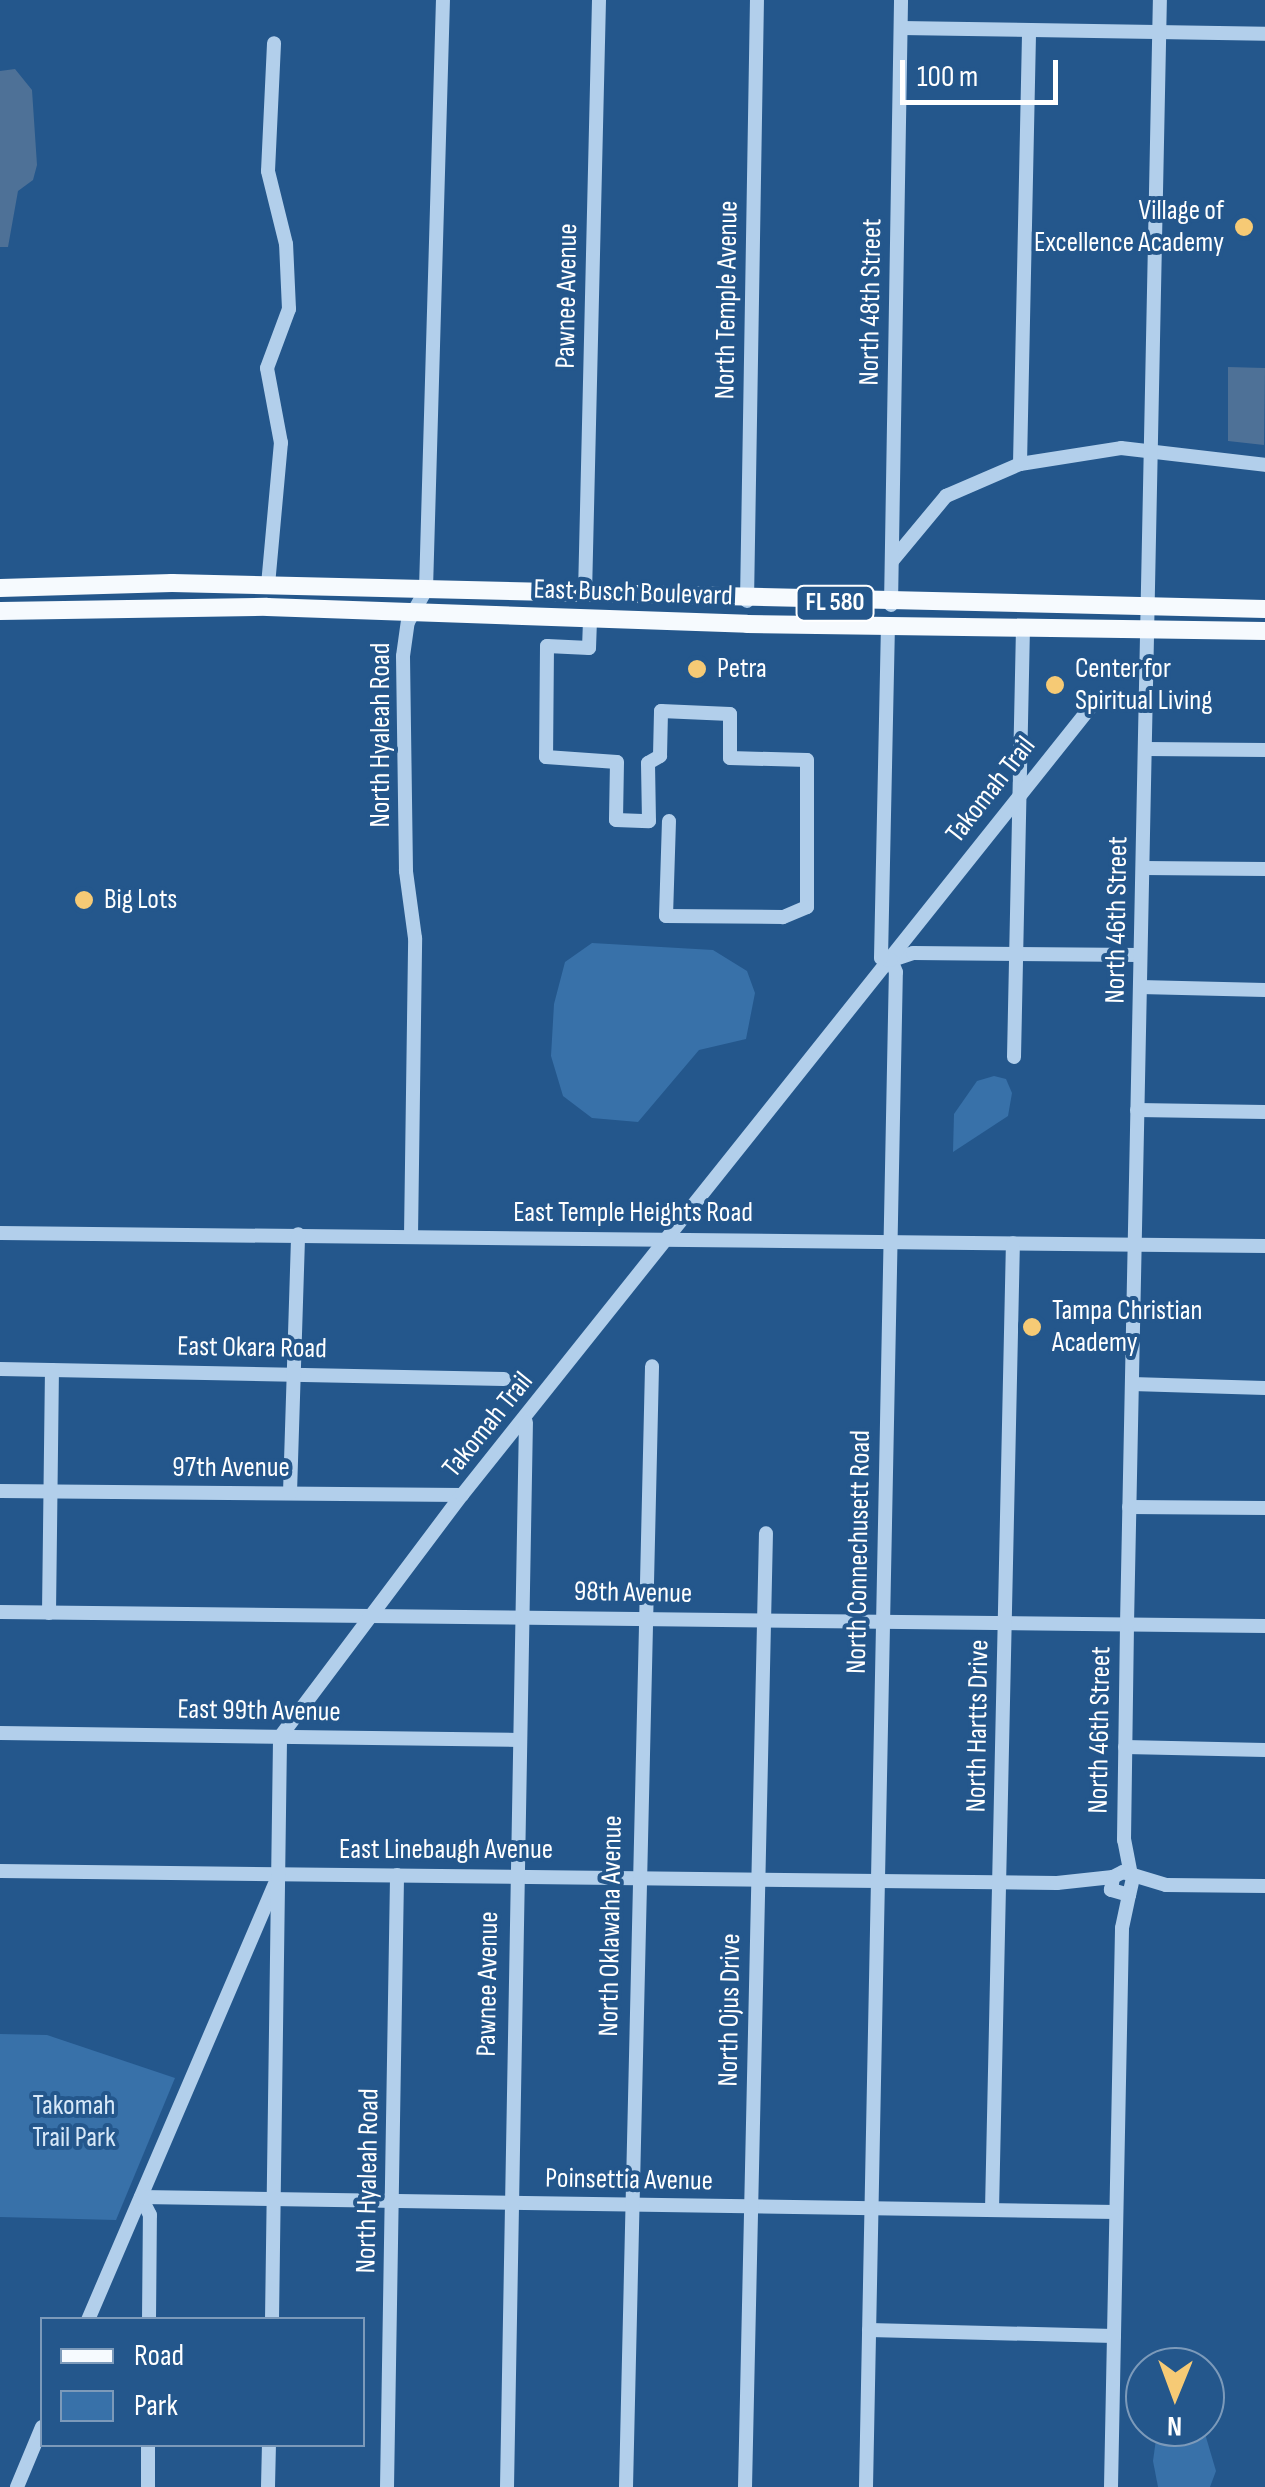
<!DOCTYPE html>
<html>
<head>
<meta charset="utf-8">
<style>
	body { margin:0 }
	#map { position:relative; width:1265px; height:2487px; overflow:hidden; background:#24578c; font-family:"Sofia Sans Condensed",sans-serif }
	div>[style] { position:absolute }
	[style*='--x'] { left:calc(var(--x)*1px); top:calc(var(--y)*1px); width:calc(var(--w)*1px); rotate:calc(var(--a)*1deg) }
	.green>* { inset:0; background:#3871a9 }
	.water>* { inset:0; background:#4e7197 }
	.minor>* { height:14px; margin:-7px; padding:0 7px; transform-origin:7px; border-radius:7px; background:#b2cfeb }
	.major>* { height:18px; margin:-9px; padding:0 9px; transform-origin:9px; border-radius:9px; background:#f6fafe }
	.dots>* { width:28px; height:28px; translate:-50% -50%; box-sizing:border-box; border:5px solid #24578c; border-radius:50% }
	span { translate:-50% -50%; white-space:nowrap; text-align:center; line-height:1.15; -webkit-text-stroke:8px #24578c; paint-order:stroke }
	.shield-label span { padding:2px 8px; background:#24578c; border:2px solid; border-radius:8px; -webkit-text-stroke-width:0 }
	.shield-label { font-size:25px; color:#fff; font-weight:700 }
	.poi-label { font-size:28px; color:#fff }
	.right { translate:-100% -50%; text-align:right }
	.left { translate:0 -50%; text-align:left }
	.street-label { font-size:28px; color:#fff }
	.park-label { font-size:28px; color:#d7e8f8 }
	.legend { position:absolute; left:40px; top:2317px; width:325px; height:130px; box-sizing:border-box; background:#24578c; border:2px solid #7c9aba; margin:0; padding:12px 18px; list-style:none; font-size:30px; color:#fff }
	.legend li { display:flex; align-items:center; gap:20px; height:50px }
	.legend b { width:50px; border:2px solid #7c9aba }
	.north { position:absolute; left:1125px; top:2347px; width:100px; height:100px; box-sizing:border-box; background:#24578c; border:2px solid #7c9aba; border-radius:50%; rotate:181deg; font-size:28px; font-weight:700; line-height:40px; text-align:center; color:#fff }
	.north::after { content:''; display:block; margin:auto; width:35px; height:45px; background:#f6ca75; clip-path:polygon(50% 0,100% 100%,50% 72%,0 100%) }
	.scale { position:absolute; left:900px; top:60px; width:158px; height:45px; box-sizing:border-box; border:5px solid #fff; border-top:0; padding-left:12px; font-size:30px; line-height:35px; white-space:nowrap; color:#fff; -webkit-text-stroke:8px #24578c; paint-order:stroke }
</style>
</head>
<body>
<div id="map">
	<div class="green">
		<i style="clip-path:polygon(592px 943px,713px 950px,747px 971px,755px 993px,746px 1039px,699px 1050px,638px 1122px,592px 1118px,563px 1096px,551px 1056px,554px 1004px,565px 962px)"></i>
		<i style="clip-path:polygon(994px 1076px,1006px 1079px,1012px 1093px,1008px 1116px,953px 1152px,954px 1114px,977px 1081px)"></i>
		<i style="clip-path:polygon(0 2034px,47px 2035px,175px 2078px,116px 2220px,0 2217px)"></i>
		<i style="clip-path:polygon(1167px 2427px,1203px 2427px,1216px 2471px,1210px 2487px,1158px 2487px,1153px 2461px,1157px 2432px)"></i>
	</div>
	<div class="water">
		<i style="clip-path:polygon(15px 69px,32px 90px,37px 165px,33px 180px,18px 191px,8px 247px,0 247px,0 71px)"></i>
		<i style="clip-path:polygon(1228px 367px,1265px 368px,1264px 445px,1228px 441px)"></i>
	</div>
	<div class="minor">
		<i style="--x:901;--y:28;--w:364;--a:0.9"></i>
		<i style="--x:1020;--y:464;--w:434;--a:-88.8"></i>
		<i style="--x:892;--y:561;--w:85;--a:-50.3"></i>
		<i style="--x:946;--y:496;--w:81;--a:-23.4"></i>
		<i style="--x:1020;--y:464;--w:102;--a:-9"></i>
		<i style="--x:1121;--y:448;--w:145;--a:6.7"></i>
		<i style="--x:268;--y:585;--w:143;--a:-84.8"></i>
		<i style="--x:281;--y:443;--w:76;--a:-100.6"></i>
		<i style="--x:267;--y:368;--w:63;--a:-69.6"></i>
		<i style="--x:289;--y:309;--w:65;--a:-92.6"></i>
		<i style="--x:286;--y:244;--w:75;--a:-103.9"></i>
		<i style="--x:268;--y:171;--w:128;--a:-87.3"></i>
		<i style="--x:585;--y:594;--w:594;--a:-88.65"></i>
		<i style="--x:747;--y:601;--w:601;--a:-89.05"></i>
		<i style="--x:891;--y:605;--w:605;--a:-89.05"></i>
		<i style="--x:590;--y:620;--w:28;--a:92"></i>
		<i style="--x:589;--y:648;--w:42;--a:-177.3"></i>
		<i style="--x:547;--y:646;--w:111;--a:90.5"></i>
		<i style="--x:546;--y:757;--w:71;--a:4"></i>
		<i style="--x:617;--y:762;--w:58;--a:91"></i>
		<i style="--x:616;--y:820;--w:33;--a:2"></i>
		<i style="--x:649;--y:821;--w:58;--a:-91"></i>
		<i style="--x:648;--y:763;--w:14;--a:-30"></i>
		<i style="--x:660;--y:756;--w:45;--a:-88.7"></i>
		<i style="--x:661;--y:711;--w:69;--a:2.5"></i>
		<i style="--x:730;--y:714;--w:44;--a:90"></i>
		<i style="--x:730;--y:758;--w:77;--a:1.5"></i>
		<i style="--x:807;--y:760;--w:147;--a:90"></i>
		<i style="--x:807;--y:907;--w:26;--a:157"></i>
		<i style="--x:783;--y:917;--w:117;--a:-179.5"></i>
		<i style="--x:666;--y:916;--w:95;--a:-88.2"></i>
		<i style="--x:1146;--y:749;--w:119;--a:0.5"></i>
		<i style="--x:1143;--y:868;--w:122;--a:0.5"></i>
		<i style="--x:892;--y:960;--w:22;--a:-18"></i>
		<i style="--x:913;--y:953;--w:227;--a:0.5"></i>
		<i style="--x:1140;--y:987;--w:125;--a:1.4"></i>
		<i style="--x:1014;--y:1057;--w:430;--a:-88.8"></i>
		<i style="--x:1137;--y:1110;--w:128;--a:0.9"></i>
		<i style="--x:0;--y:1233;--w:1265;--a:0.59"></i>
		<i style="--x:411;--y:1236;--w:298;--a:-89.2"></i>
		<i style="--x:415;--y:938;--w:68;--a:-97.7"></i>
		<i style="--x:406;--y:871;--w:215;--a:-90.8"></i>
		<i style="--x:403;--y:656;--w:34;--a:-82"></i>
		<i style="--x:408;--y:622;--w:38;--a:-61"></i>
		<i style="--x:426;--y:589;--w:589;--a:-88.35"></i>
		<i style="--x:0;--y:1369;--w:504;--a:1.14"></i>
		<i style="--x:1132;--y:1384;--w:133;--a:1.7"></i>
		<i style="--x:0;--y:1491;--w:462;--a:0.5"></i>
		<i style="--x:290;--y:1493;--w:259;--a:-88.2"></i>
		<i style="--x:1129;--y:1507;--w:136;--a:0.4"></i>
		<i style="--x:0;--y:1612;--w:1265;--a:0.63"></i>
		<i style="--x:49;--y:1613;--w:243;--a:-89.3"></i>
		<i style="--x:0;--y:1733;--w:518;--a:0.77"></i>
		<i style="--x:1125;--y:1747;--w:140;--a:1.2"></i>
		<i style="--x:0;--y:1871;--w:1057;--a:0.65"></i>
		<i style="--x:1057;--y:1883;--w:56;--a:-6.1"></i>
		<i style="--x:1131;--y:1875;--w:36;--a:-101"></i>
		<i style="--x:1124;--y:1840;--w:216;--a:-89.2"></i>
		<i style="--x:1127;--y:1624;--w:1624;--a:-88.84"></i>
		<i style="--x:1133;--y:1878;--w:17;--a:103"></i>
		<i style="--x:1129;--y:1895;--w:19;--a:-164"></i>
		<i style="--x:1111;--y:1890;--w:13;--a:-81"></i>
		<i style="--x:1113;--y:1877;--w:11;--a:-27"></i>
		<i style="--x:1123;--y:1872;--w:45;--a:16.8"></i>
		<i style="--x:1166;--y:1885;--w:99;--a:0.6"></i>
		<i style="--x:992;--y:2210;--w:967;--a:-88.76"></i>
		<i style="--x:88;--y:2320;--w:474;--a:-66.8"></i>
		<i style="--x:149;--y:2320;--w:105;--a:-89.5"></i>
		<i style="--x:150;--y:2215;--w:20;--a:-117"></i>
		<i style="--x:141;--y:2197;--w:975;--a:0.88"></i>
		<i style="--x:272;--y:2320;--w:583;--a:-89.21"></i>
		<i style="--x:280;--y:1737;--w:303;--a:-53.1"></i>
		<i style="--x:462;--y:1495;--w:1012;--a:-51.42"></i>
		<i style="--x:1093;--y:704;--w:54;--a:0"></i>
		<i style="--x:869;--y:2330;--w:245;--a:1.4"></i>
		<i style="--x:17;--y:2487;--w:65;--a:-67.4"></i>
		<i style="--x:148;--y:2487;--w:43;--a:-90"></i>
		<i style="--x:268;--y:2487;--w:43;--a:-88.7"></i>
		<i style="--x:387;--y:2487;--w:612;--a:-89.06"></i>
		<i style="--x:507;--y:2487;--w:1065;--a:-88.98"></i>
		<i style="--x:626;--y:2487;--w:1121;--a:-88.67"></i>
		<i style="--x:745;--y:2487;--w:954;--a:-88.74"></i>
		<i style="--x:866;--y:2487;--w:1515;--a:-88.87"></i>
		<i style="--x:896;--y:972;--w:13;--a:-113"></i>
		<i style="--x:891;--y:960;--w:10;--a:-169"></i>
		<i style="--x:881;--y:958;--w:331;--a:-88.8"></i>
		<i style="--x:1111;--y:2487;--w:559;--a:-88.87"></i>
		<i style="--x:1122;--y:1928;--w:34;--a:-78"></i>
	</div>
	<div class="major">
		<i style="--x:0;--y:588;--w:172;--a:-1.7"></i>
		<i style="--x:172;--y:583;--w:1093;--a:1.36"></i>
		<i style="--x:0;--y:611;--w:267;--a:-0.9"></i>
		<i style="--x:267;--y:607;--w:480;--a:2"></i>
		<i style="--x:747;--y:624;--w:518;--a:0.77"></i>
	</div>
	<div class="dots">
		<i style="left:1244px;top:227px;background:#f6ca75"></i>
		<i style="left:697px;top:669px;background:#f6ca75"></i>
		<i style="left:1055px;top:685px;background:#f6ca75"></i>
		<i style="left:84px;top:900px;background:#f6ca75"></i>
		<i style="left:1032px;top:1327px;background:#f6ca75"></i>
	</div>
	<div class="shield-label">
		<span style="left:835px;top:603px">FL 580</span>
	</div>
	<div class="poi-label">
		<span class="right" style="left:1224px;top:227px">Village of<br>Excellence Academy</span>
		<span class="left" style="left:717px;top:669px">Petra</span>
		<span class="left" style="left:1075px;top:685px">Center for<br>Spiritual Living</span>
		<span class="left" style="left:104px;top:900px">Big Lots</span>
		<span class="left" style="left:1052px;top:1327px">Tampa Christian<br>Academy</span>
	</div>
	<div class="street-label">
		<span style="left:567px;top:296px;rotate:-89deg">Pawnee Avenue</span>
		<span style="left:727px;top:300px;rotate:-89deg">North Temple Avenue</span>
		<span style="left:871px;top:302px;rotate:-89deg">North 48th Street</span>
		<span style="left:633px;top:593px;rotate:2deg">East Busch Boulevard</span>
		<span style="left:381px;top:735px;rotate:-90deg">North Hyaleah Road</span>
		<span style="left:991px;top:790px;rotate:-52deg">Takomah Trail</span>
		<span style="left:1117px;top:920px;rotate:-89deg">North 46th Street</span>
		<span style="left:633px;top:1213px">East Temple Heights Road</span>
		<span style="left:252px;top:1348px;rotate:1deg">East Okara Road</span>
		<span style="left:488px;top:1425px;rotate:-51deg">Takomah Trail</span>
		<span style="left:231px;top:1468px">97th Avenue</span>
		<span style="left:859px;top:1552px;rotate:-89deg">North Connechusett Road</span>
		<span style="left:633px;top:1593px;rotate:1deg">98th Avenue</span>
		<span style="left:259px;top:1711px;rotate:1deg">East 99th Avenue</span>
		<span style="left:978px;top:1726px;rotate:-89deg">North Hartts Drive</span>
		<span style="left:1100px;top:1730px;rotate:-89deg">North 46th Street</span>
		<span style="left:446px;top:1850px">East Linebaugh Avenue</span>
		<span style="left:611px;top:1926px;rotate:-89deg">North Oklawaha Avenue</span>
		<span style="left:488px;top:1984px;rotate:-89deg">Pawnee Avenue</span>
		<span style="left:730px;top:2010px;rotate:-89deg">North Ojus Drive</span>
		<span style="left:629px;top:2180px;rotate:1deg">Poinsettia Avenue</span>
		<span style="left:368px;top:2181px;rotate:-89deg">North Hyaleah Road</span>
	</div>
	<div class="park-label">
		<span style="left:74px;top:2122px">Takomah<br>Trail Park</span>
	</div>
	<ul class="legend">
	<li><b style="height:12px;background:#f6fafe"></b>Road</li>
	<li><b style="height:28px;background:#3871a9"></b>Park</li>
	</ul>
	<div class="north">N</div>
	<div class="scale">100 m</div>
</div>
</body>
</html>
